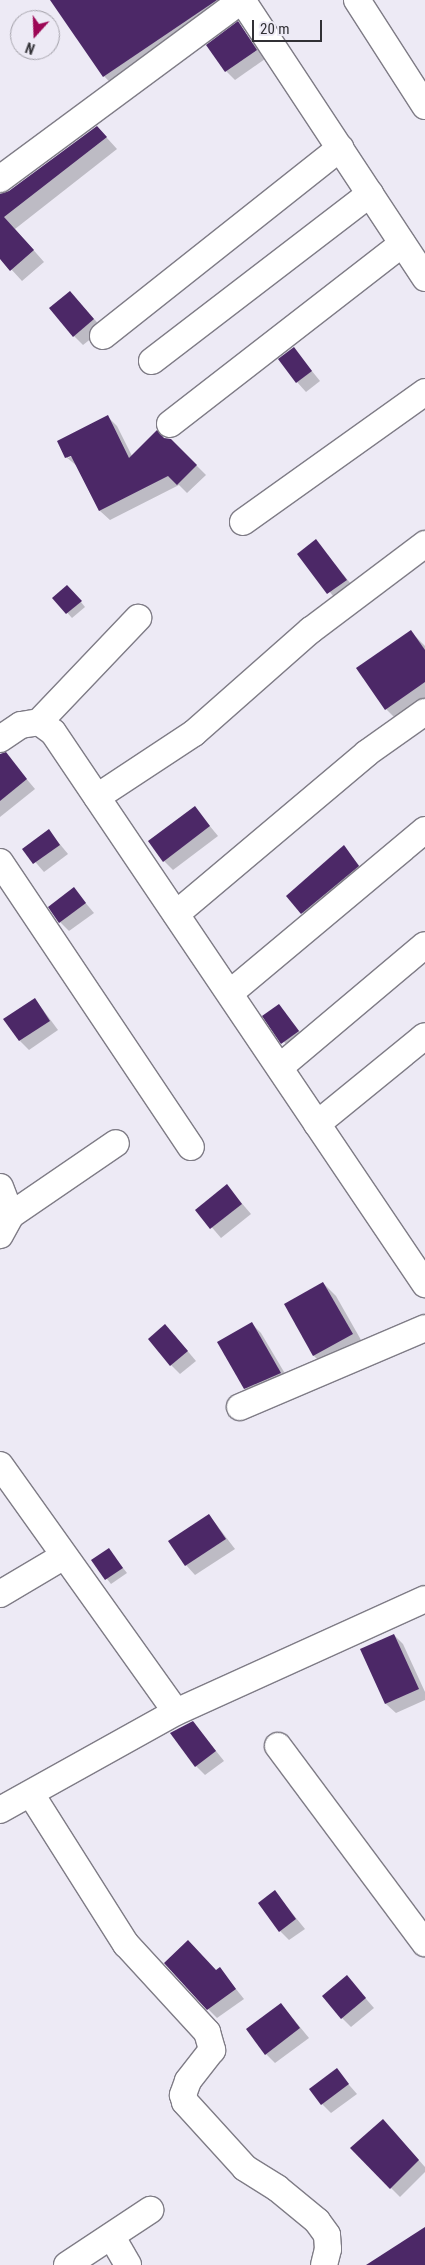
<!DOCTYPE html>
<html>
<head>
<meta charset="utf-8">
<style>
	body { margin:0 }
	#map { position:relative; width:425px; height:2265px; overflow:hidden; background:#edeaf5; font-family:"Roboto Condensed",sans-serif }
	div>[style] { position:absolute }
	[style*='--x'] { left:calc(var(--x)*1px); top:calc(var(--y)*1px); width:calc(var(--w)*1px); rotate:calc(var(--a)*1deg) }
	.shadow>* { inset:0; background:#0003 }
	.building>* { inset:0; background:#4c2867 }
	.roads { filter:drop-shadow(1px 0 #7f7c86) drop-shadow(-1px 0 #7f7c86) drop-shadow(0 1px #7f7c86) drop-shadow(0 -1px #7f7c86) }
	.minor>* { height:26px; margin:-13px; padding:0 13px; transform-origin:13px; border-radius:13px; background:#fff }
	span { translate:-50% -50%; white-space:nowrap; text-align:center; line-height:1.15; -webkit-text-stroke:5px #edeaf5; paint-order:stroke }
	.north { position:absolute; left:10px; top:10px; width:50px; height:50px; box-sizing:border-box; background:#edeaf5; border:1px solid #a2a0a8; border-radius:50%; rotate:200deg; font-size:14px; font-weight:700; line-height:20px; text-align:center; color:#313035 }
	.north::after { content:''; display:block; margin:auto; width:18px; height:22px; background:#9c0755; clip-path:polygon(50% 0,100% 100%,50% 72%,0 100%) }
	.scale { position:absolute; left:252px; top:20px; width:70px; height:22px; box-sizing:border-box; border:2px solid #313035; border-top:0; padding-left:6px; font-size:15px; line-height:18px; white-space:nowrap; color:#313035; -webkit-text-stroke:4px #edeaf5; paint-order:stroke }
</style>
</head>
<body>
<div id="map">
	<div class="shadow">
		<i style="clip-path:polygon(51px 0,254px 0,119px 92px,104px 76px)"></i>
		<i style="clip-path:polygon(238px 23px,265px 59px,235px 80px,226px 71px)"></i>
		<i style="clip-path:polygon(97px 127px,117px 149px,15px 229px,44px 262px,22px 281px,0 257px,0 194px,9px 192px)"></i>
		<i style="clip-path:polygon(70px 292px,103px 329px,83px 345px,74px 336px)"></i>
		<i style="clip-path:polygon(294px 349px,320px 381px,306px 392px,297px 382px)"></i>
		<i style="clip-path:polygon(evenodd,108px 417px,117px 426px,132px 456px,157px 432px,164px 439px,171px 440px,206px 475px,187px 493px,179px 485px,110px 520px,100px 511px,77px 466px,66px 457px,59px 442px,108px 417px,76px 452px,77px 454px,68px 458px,68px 455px,76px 452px)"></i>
		<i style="clip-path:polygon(316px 541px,355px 589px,338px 602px,299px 554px)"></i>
		<i style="clip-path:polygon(72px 591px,85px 607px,72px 618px,54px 598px)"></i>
		<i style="clip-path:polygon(411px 632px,425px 646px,425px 704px,399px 722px,386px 709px)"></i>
		<i style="clip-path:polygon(8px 757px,35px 789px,0 817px,0 763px)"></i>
		<i style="clip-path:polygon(195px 808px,218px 836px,173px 870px,164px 861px)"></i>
		<i style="clip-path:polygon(49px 831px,68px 854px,44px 872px,24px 849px)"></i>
		<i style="clip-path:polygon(344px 847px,366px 874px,310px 921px,287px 896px)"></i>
		<i style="clip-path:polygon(74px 889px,94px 913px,69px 931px,60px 922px)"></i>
		<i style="clip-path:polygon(35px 999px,58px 1030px,29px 1050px,20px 1041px)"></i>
		<i style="clip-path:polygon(279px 1005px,307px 1041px,292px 1052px,264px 1016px)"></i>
		<i style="clip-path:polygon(227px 1186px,251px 1214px,221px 1238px,197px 1210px)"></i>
		<i style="clip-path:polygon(323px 1283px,336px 1296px,365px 1347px,327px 1369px,314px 1356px,286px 1305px)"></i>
		<i style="clip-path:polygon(252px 1324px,261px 1333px,290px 1382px,254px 1397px,245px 1388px)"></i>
		<i style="clip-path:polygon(174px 1335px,196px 1361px,180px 1374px,171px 1365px)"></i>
		<i style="clip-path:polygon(209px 1515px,235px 1549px,195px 1575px,186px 1565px)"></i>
		<i style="clip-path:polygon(109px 1550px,127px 1573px,111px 1584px,93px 1561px)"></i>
		<i style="clip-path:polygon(394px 1635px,403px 1644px,425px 1692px,425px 1700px,396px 1713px,386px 1704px,362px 1650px)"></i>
		<i style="clip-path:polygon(193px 1722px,224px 1761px,205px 1775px,196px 1766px)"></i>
		<i style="clip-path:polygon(275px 1892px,305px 1929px,289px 1940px,280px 1931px)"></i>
		<i style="clip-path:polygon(220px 1969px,244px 1999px,217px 2018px,208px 2009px,216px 1971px)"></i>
		<i style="clip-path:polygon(347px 1977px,374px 2008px,351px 2027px,342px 2018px)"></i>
		<i style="clip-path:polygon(281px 2004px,309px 2038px,275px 2063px,266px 2054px)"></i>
		<i style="clip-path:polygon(336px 2070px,357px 2094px,331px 2113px,322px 2104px)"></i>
		<i style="clip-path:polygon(392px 2130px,425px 2167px,425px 2172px,400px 2197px,391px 2188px)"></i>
	</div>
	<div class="building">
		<i style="clip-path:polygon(50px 0,217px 0,103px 77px)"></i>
		<i style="clip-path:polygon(238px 21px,257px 50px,225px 72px,206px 45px)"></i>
		<i style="clip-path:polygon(97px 126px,107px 137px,4px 217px,34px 250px,10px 271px,0 259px,0 194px,9px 191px)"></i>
		<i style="clip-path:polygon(70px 291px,94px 319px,73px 337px,49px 308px)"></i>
		<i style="clip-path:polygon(294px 347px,312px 371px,296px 383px,278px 359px)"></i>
		<i style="clip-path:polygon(108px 415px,129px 458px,157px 430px,164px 438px,171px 439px,197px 465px,177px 485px,168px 476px,99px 511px,71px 456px,65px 458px,57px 441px)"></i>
		<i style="clip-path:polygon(316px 539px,347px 580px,327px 594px,297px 554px)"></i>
		<i style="clip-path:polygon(67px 585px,82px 601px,66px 614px,52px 598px)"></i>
		<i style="clip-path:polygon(411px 630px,425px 650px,425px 682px,385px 710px,356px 668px)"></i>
		<i style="clip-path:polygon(6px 752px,27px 779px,0 801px,0 754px)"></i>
		<i style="clip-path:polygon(195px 806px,210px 826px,163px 862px,148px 841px)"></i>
		<i style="clip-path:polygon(49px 829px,60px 845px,33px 864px,22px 849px)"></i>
		<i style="clip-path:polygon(344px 845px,359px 866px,301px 914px,286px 896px)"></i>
		<i style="clip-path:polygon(74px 887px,86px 903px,59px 923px,48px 907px)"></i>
		<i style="clip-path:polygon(35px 998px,50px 1021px,19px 1041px,3px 1019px)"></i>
		<i style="clip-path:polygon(279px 1004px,299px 1031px,281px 1044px,262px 1016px)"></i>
		<i style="clip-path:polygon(227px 1184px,242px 1204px,210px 1229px,195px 1210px)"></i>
		<i style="clip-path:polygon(323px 1282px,353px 1334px,313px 1356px,284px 1304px)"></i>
		<i style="clip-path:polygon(252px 1322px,281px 1373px,244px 1389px,217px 1342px)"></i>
		<i style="clip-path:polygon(165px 1324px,188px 1351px,170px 1366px,148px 1339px)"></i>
		<i style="clip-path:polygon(209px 1514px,226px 1539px,185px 1566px,168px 1541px)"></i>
		<i style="clip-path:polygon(109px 1548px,123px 1568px,105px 1580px,91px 1560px)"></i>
		<i style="clip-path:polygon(394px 1634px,419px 1689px,385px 1704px,360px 1649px)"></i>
		<i style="clip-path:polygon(193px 1721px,216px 1751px,195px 1767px,170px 1733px)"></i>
		<i style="clip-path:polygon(275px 1890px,296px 1919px,279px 1932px,258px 1903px)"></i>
		<i style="clip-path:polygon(188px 1940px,216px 1970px,220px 1967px,236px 1989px,207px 2010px,164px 1963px)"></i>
		<i style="clip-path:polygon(347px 1975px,366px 1998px,341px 2019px,322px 1996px)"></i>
		<i style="clip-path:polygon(281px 2003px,300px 2028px,265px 2055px,246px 2029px)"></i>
		<i style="clip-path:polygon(337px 2068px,349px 2084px,321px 2105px,309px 2089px)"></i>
		<i style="clip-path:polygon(383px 2119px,419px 2160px,390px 2189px,350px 2148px)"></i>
		<i style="clip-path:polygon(425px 2227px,425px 2265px,366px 2265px)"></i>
	</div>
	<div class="roads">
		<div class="minor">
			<i style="--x:242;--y:0;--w:333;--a:56.6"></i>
			<i style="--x:357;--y:0;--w:126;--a:57.3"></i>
			<i style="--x:0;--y:179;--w:301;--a:-36.5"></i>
			<i style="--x:103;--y:336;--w:303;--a:-38.4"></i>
			<i style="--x:152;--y:361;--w:275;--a:-37.5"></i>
			<i style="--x:170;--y:424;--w:294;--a:-37.8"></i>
			<i style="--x:243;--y:522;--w:224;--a:-35.5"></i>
			<i style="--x:39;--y:722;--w:144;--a:-46.4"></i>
			<i style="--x:0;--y:739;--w:25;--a:-34"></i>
			<i style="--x:21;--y:725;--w:18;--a:-9"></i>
			<i style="--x:39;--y:722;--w:17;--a:36"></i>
			<i style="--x:53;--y:732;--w:666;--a:56.02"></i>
			<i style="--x:97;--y:797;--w:116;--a:-33.4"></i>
			<i style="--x:194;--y:733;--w:156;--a:-41.4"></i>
			<i style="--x:311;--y:630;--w:143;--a:-37"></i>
			<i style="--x:0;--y:862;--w:343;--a:56.2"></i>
			<i style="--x:176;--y:914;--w:250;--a:-40.1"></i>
			<i style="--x:367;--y:753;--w:71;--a:-35.3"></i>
			<i style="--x:230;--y:993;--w:254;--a:-39.9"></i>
			<i style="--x:280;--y:1067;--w:189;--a:-40.1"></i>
			<i style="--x:317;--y:1124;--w:139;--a:-39.2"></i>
			<i style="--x:0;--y:1187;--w:30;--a:69"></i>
			<i style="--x:11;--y:1215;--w:23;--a:119"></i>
			<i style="--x:11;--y:1215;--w:127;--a:-34.4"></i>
			<i style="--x:240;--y:1407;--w:201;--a:-23.1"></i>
			<i style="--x:0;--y:1465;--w:303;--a:54.5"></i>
			<i style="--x:0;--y:1594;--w:74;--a:-30.7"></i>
			<i style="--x:278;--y:1746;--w:246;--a:53.3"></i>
			<i style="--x:31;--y:1794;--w:178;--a:57.7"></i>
			<i style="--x:126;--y:1944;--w:120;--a:47.4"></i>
			<i style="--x:207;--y:2032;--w:19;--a:74"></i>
			<i style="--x:212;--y:2050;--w:39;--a:128"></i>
			<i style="--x:188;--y:2081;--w:15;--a:110"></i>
			<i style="--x:183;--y:2095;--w:7;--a:74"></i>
			<i style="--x:185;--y:2102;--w:89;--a:47.7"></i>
			<i style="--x:245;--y:2168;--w:38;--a:32"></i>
			<i style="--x:277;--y:2188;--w:52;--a:39.5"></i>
			<i style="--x:317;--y:2221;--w:17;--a:54"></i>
			<i style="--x:327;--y:2235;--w:14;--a:86"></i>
			<i style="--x:328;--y:2249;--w:16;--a:104"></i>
			<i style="--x:0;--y:1810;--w:201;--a:-29.1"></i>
			<i style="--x:176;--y:1712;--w:273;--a:-24.4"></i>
			<i style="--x:112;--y:2237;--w:32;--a:60"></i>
			<i style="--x:67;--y:2265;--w:100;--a:-33.5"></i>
		</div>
	</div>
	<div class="north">N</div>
	<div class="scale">20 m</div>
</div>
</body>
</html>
